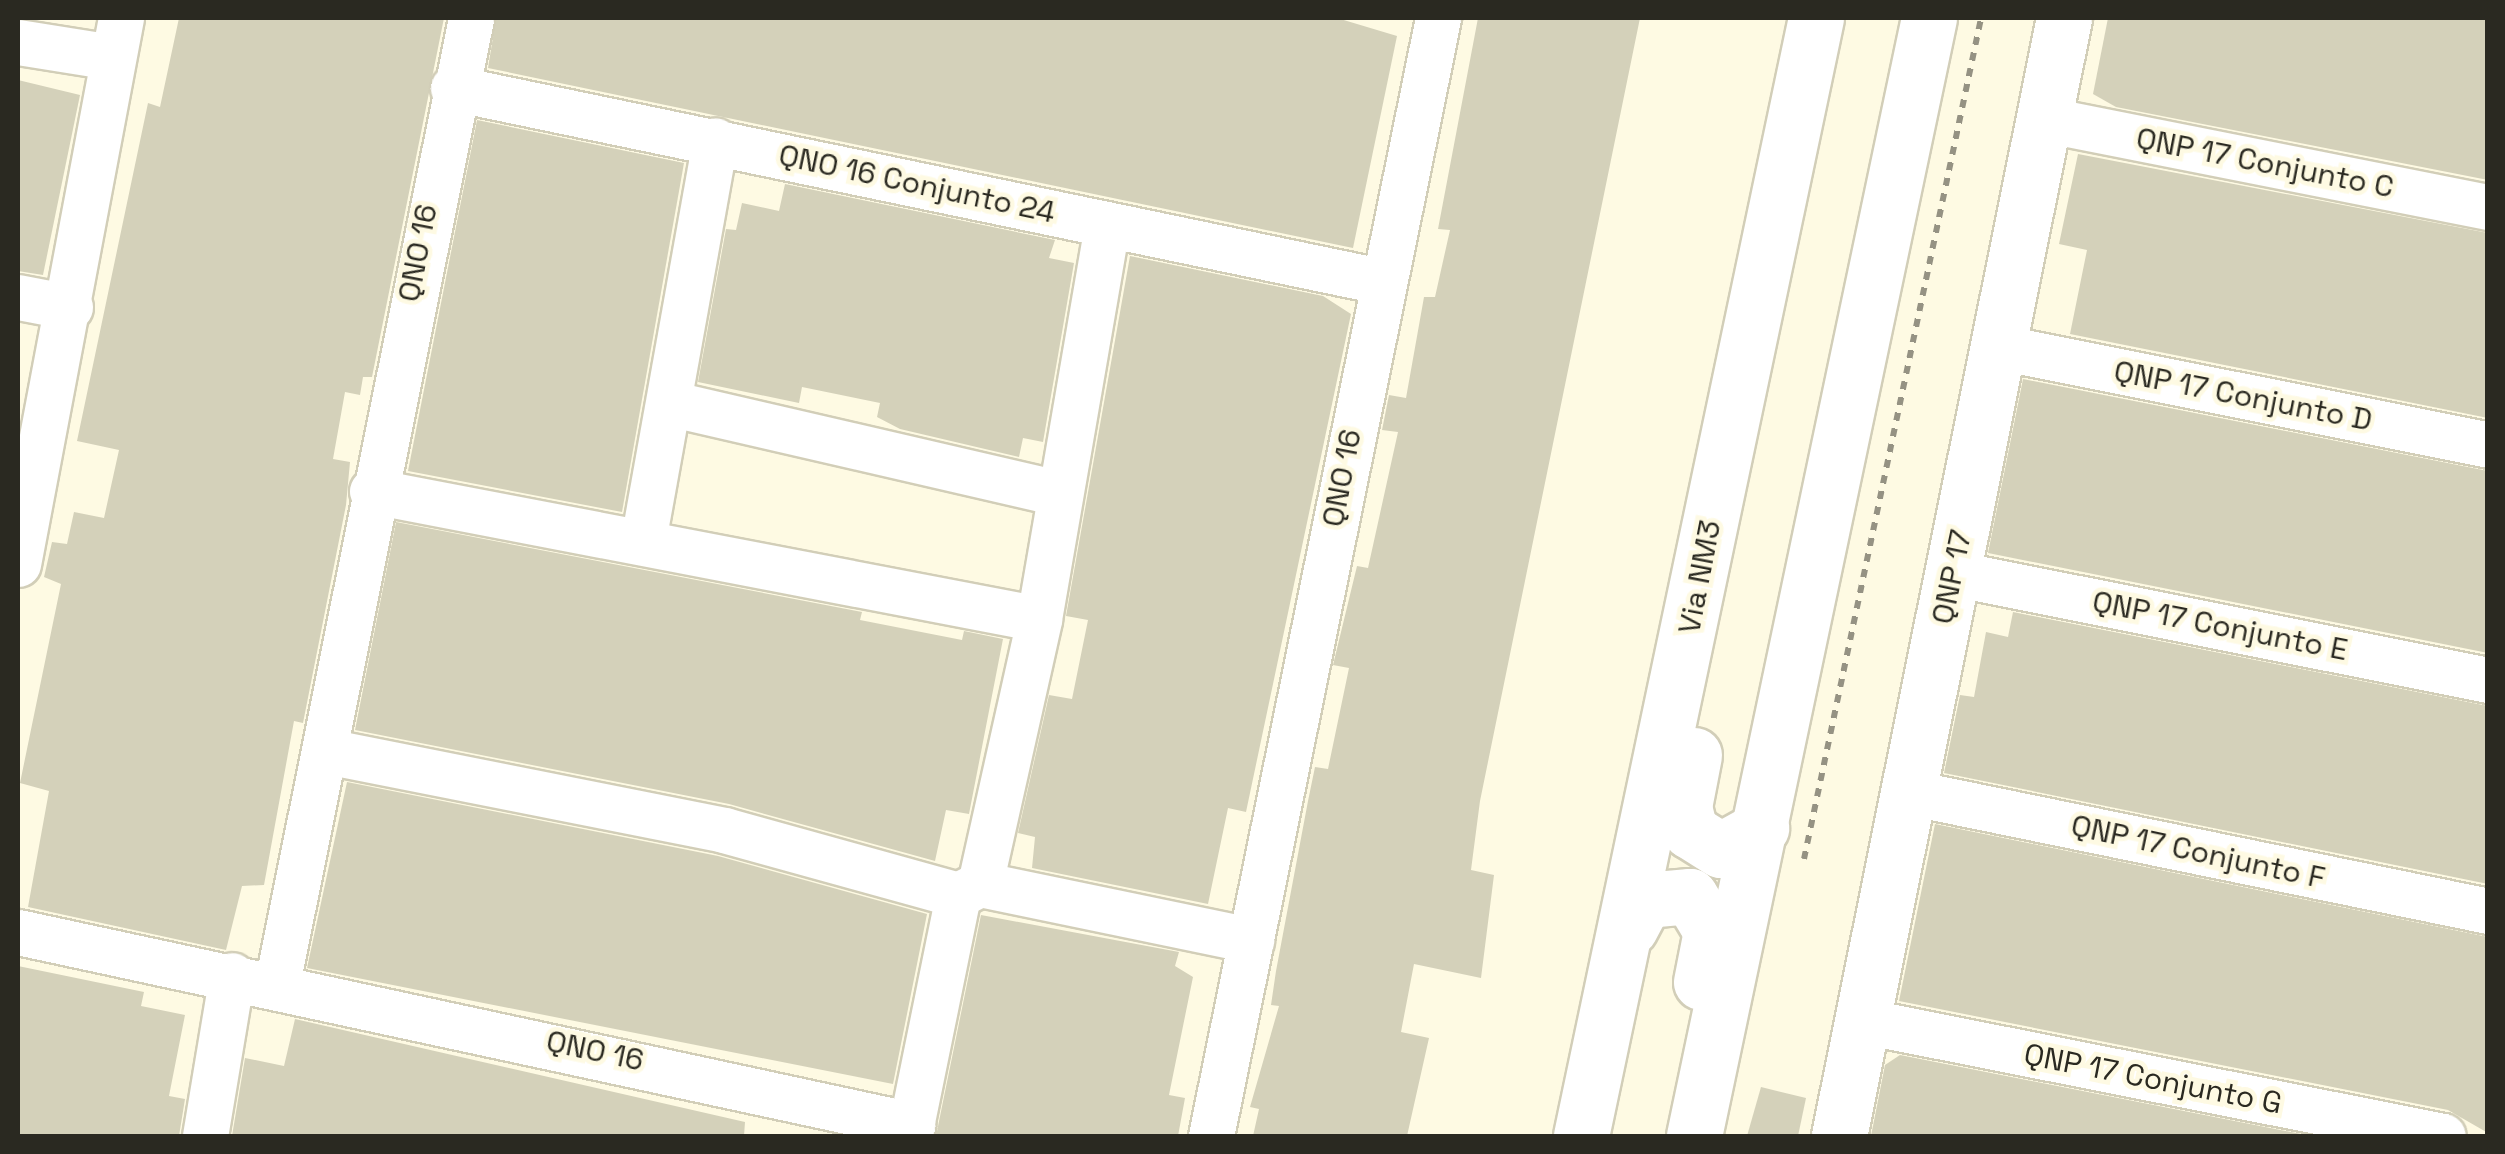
<!DOCTYPE html>
<html>
<head>
<meta charset="utf-8">
<style>
	body { margin:0 }
	#map { position:relative; width:2505px; height:1154px; overflow:hidden; background:#fefae3; font-family:"Space Grotesk",sans-serif }
	div>[style] { position:absolute }
	[style*='--x'] { left:calc(var(--x)*1px); top:calc(var(--y)*1px); width:calc(var(--w)*1px); rotate:calc(var(--a)*1deg) }
	.building>* { inset:0; background:#d4d1ba }
	.path>* { height:6px; margin-top:-3px; transform-origin:0; background:repeating-linear-gradient(90deg,#959283 0 8px,transparent 0 16px) }
	.roads { filter:drop-shadow(2px 0 #d2ceb8) drop-shadow(-2px 0 #d2ceb8) drop-shadow(0 2px #d2ceb8) drop-shadow(0 -2px #d2ceb8) }
	.minor>* { height:45px; margin:-22.5px; padding:0 22.5px; transform-origin:22.5px; border-radius:22.5px; background:#fff }
	.tertiary>* { height:55px; margin:-27.5px; padding:0 27.5px; transform-origin:27.5px; border-radius:27.5px; background:#fff }
	.secondary>* { height:55px; margin:-27.5px; padding:0 27.5px; transform-origin:27.5px; border-radius:27.5px; background:#fff }
	span { translate:-50% -50%; white-space:nowrap; text-align:center; line-height:1.15; -webkit-text-stroke:9px #fefae3; paint-order:stroke }
	.street-label { font-size:30px; color:#2a2921 }
	.frame { position:absolute; inset:0; border:20px solid #2a2921; pointer-events:none }
</style>
</head>
<body>
<div id="map">
	<div class="building">
		<i style="clip-path:polygon(179px 18px,444px 18px,372px 377px,363px 377px,360px 395px,345px 392px,333px 459px,350px 462px,346px 505px,303px 723px,294px 721px,264px 885px,242px 886px,226px 950px,28px 907px,49px 791px,20px 783px,61px 584px,44px 577px,52px 542px,67px 544px,74px 512px,104px 518px,119px 450px,77px 441px,148px 103px,160px 107px)"></i>
		<i style="clip-path:polygon(496px 18px,1337px 18px,1397px 36px,1353px 248px,488px 68px)"></i>
		<i style="clip-path:polygon(1478px 18px,1640px 18px,1480px 801px,1471px 870px,1494px 875px,1481px 978px,1414px 964px,1401px 1032px,1429px 1038px,1407px 1136px,1253px 1136px,1259px 1109px,1250px 1107px,1279px 1006px,1271px 1005px,1276px 971px,1308px 801px,1315px 767px,1328px 769px,1349px 668px,1333px 665px,1357px 566px,1368px 568px,1398px 432px,1382px 430px,1389px 395px,1406px 398px,1424px 297px,1435px 297px,1450px 230px,1438px 229px)"></i>
		<i style="clip-path:polygon(2108px 18px,2488px 18px,2488px 180px,2116px 107px,2093px 94px)"></i>
		<i style="clip-path:polygon(18px 80px,80px 95px,43px 275px,18px 271px)"></i>
		<i style="clip-path:polygon(477px 120px,684px 163px,622px 512px,408px 471px)"></i>
		<i style="clip-path:polygon(2078px 154px,2488px 233px,2488px 418px,2070px 334px,2087px 250px,2059px 244px)"></i>
		<i style="clip-path:polygon(785px 184px,1055px 240px,1049px 258px,1074px 263px,1043px 442px,1023px 438px,1019px 457px,900px 429px,877px 417px,880px 403px,802px 387px,799px 403px,698px 382px,726px 229px,736px 230px,742px 203px,779px 211px)"></i>
		<i style="clip-path:polygon(1130px 256px,1323px 296px,1351px 314px,1246px 812px,1228px 808px,1208px 904px,1032px 868px,1035px 837px,1018px 833px,1049px 695px,1072px 699px,1088px 620px,1066px 616px)"></i>
		<i style="clip-path:polygon(2023px 379px,2488px 471px,2488px 653px,1988px 553px)"></i>
		<i style="clip-path:polygon(396px 522px,862px 612px,860px 620px,962px 640px,964px 631px,1003px 639px,969px 814px,946px 810px,935px 861px,729px 804px,355px 730px)"></i>
		<i style="clip-path:polygon(2013px 612px,2488px 706px,2488px 884px,1944px 773px,1960px 695px,1974px 697px,1986px 632px,2008px 637px)"></i>
		<i style="clip-path:polygon(347px 782px,718px 856px,927px 914px,893px 1084px,307px 968px)"></i>
		<i style="clip-path:polygon(1935px 824px,2488px 937px,2488px 1133px,2448px 1110px,1899px 1001px)"></i>
		<i style="clip-path:polygon(981px 915px,1179px 952px,1175px 966px,1193px 977px,1169px 1095px,1185px 1098px,1178px 1136px,936px 1136px)"></i>
		<i style="clip-path:polygon(18px 966px,144px 992px,141px 1006px,185px 1015px,169px 1096px,185px 1099px,179px 1136px,18px 1136px)"></i>
		<i style="clip-path:polygon(295px 1019px,745px 1122px,744px 1136px,232px 1136px,245px 1058px,284px 1066px)"></i>
		<i style="clip-path:polygon(1900px 1055px,2311px 1136px,1871px 1136px,1885px 1065px)"></i>
		<i style="clip-path:polygon(1761px 1087px,1806px 1098px,1798px 1136px,1747px 1136px)"></i>
	</div>
	<div class="path">
		<i style="--x:1804;--y:859;--w:859;--a:-78.11"></i>
	</div>
	<div class="roads">
		<div class="minor">
			<i style="--x:18;--y:42;--w:95;--a:9.1"></i>
			<i style="--x:453;--y:88;--w:947;--a:11.76"></i>
			<i style="--x:2043;--y:119;--w:454;--a:11.2"></i>
			<i style="--x:18;--y:297;--w:53;--a:10.9"></i>
			<i style="--x:1999;--y:347;--w:499;--a:11.3"></i>
			<i style="--x:673;--y:404;--w:397;--a:13"></i>
			<i style="--x:372;--y:491;--w:679;--a:10.86"></i>
			<i style="--x:643;--y:541;--w:407;--a:-79.8"></i>
			<i style="--x:18;--y:564;--w:556;--a:-79.32"></i>
			<i style="--x:1952;--y:573;--w:547;--a:11.29"></i>
			<i style="--x:326;--y:751;--w:406;--a:11.2"></i>
			<i style="--x:724;--y:830;--w:243;--a:15.5"></i>
			<i style="--x:958;--y:895;--w:25;--a:-27"></i>
			<i style="--x:980;--y:884;--w:277;--a:11.7"></i>
			<i style="--x:1908;--y:792;--w:592;--a:11.59"></i>
			<i style="--x:980;--y:884;--w:271;--a:-77.4"></i>
			<i style="--x:1039;--y:619;--w:399;--a:-80.2"></i>
			<i style="--x:18;--y:932;--w:915;--a:12.18"></i>
			<i style="--x:277;--y:984;--w:985;--a:-78.64"></i>
			<i style="--x:1863;--y:1021;--w:591;--a:11.21"></i>
			<i style="--x:205;--y:1136;--w:163;--a:-80.5"></i>
			<i style="--x:909;--y:1136;--w:246;--a:-78.5"></i>
			<i style="--x:1211;--y:1136;--w:1141;--a:-78.52"></i>
		</div>
		<div class="tertiary">
			<i style="--x:1839;--y:1136;--w:1140;--a:-78.62"></i>
		</div>
		<div class="secondary">
			<i style="--x:1694;--y:755;--w:53;--a:100.9"></i>
			<i style="--x:1684;--y:807;--w:25;--a:76"></i>
			<i style="--x:1690;--y:831;--w:36;--a:32"></i>
			<i style="--x:1721;--y:850;--w:46;--a:-28.8"></i>
			<i style="--x:1630;--y:928;--w:32;--a:-62"></i>
			<i style="--x:1645;--y:900;--w:45;--a:-5.1"></i>
			<i style="--x:1690;--y:896;--w:41;--a:59"></i>
			<i style="--x:1711;--y:931;--w:52;--a:101.1"></i>
			<i style="--x:1581;--y:1136;--w:1142;--a:-78.13"></i>
			<i style="--x:1694;--y:1136;--w:1142;--a:-78.13"></i>
		</div>
	</div>
	<div class="street-label">
		<span style="left:2265px;top:163px;rotate:11deg">QNP 17 Conjunto C</span>
		<span style="left:917px;top:184px;rotate:12deg">QNO 16 Conjunto 24</span>
		<span style="left:418px;top:253px;rotate:-79deg">QNO 16</span>
		<span style="left:2243px;top:396px;rotate:11deg">QNP 17 Conjunto D</span>
		<span style="left:1342px;top:478px;rotate:-79deg">QNO 16</span>
		<span style="left:1700px;top:577px;rotate:-79deg">Via NM3</span>
		<span style="left:1952px;top:577px;rotate:-78deg">QNP 17</span>
		<span style="left:2220px;top:626px;rotate:11deg">QNP 17 Conjunto E</span>
		<span style="left:2198px;top:852px;rotate:12deg">QNP 17 Conjunto F</span>
		<span style="left:595px;top:1051px;rotate:12deg">QNO 16</span>
		<span style="left:2153px;top:1079px;rotate:11deg">QNP 17 Conjunto G</span>
	</div>
	<div class="frame"></div>
</div>
</body>
</html>
